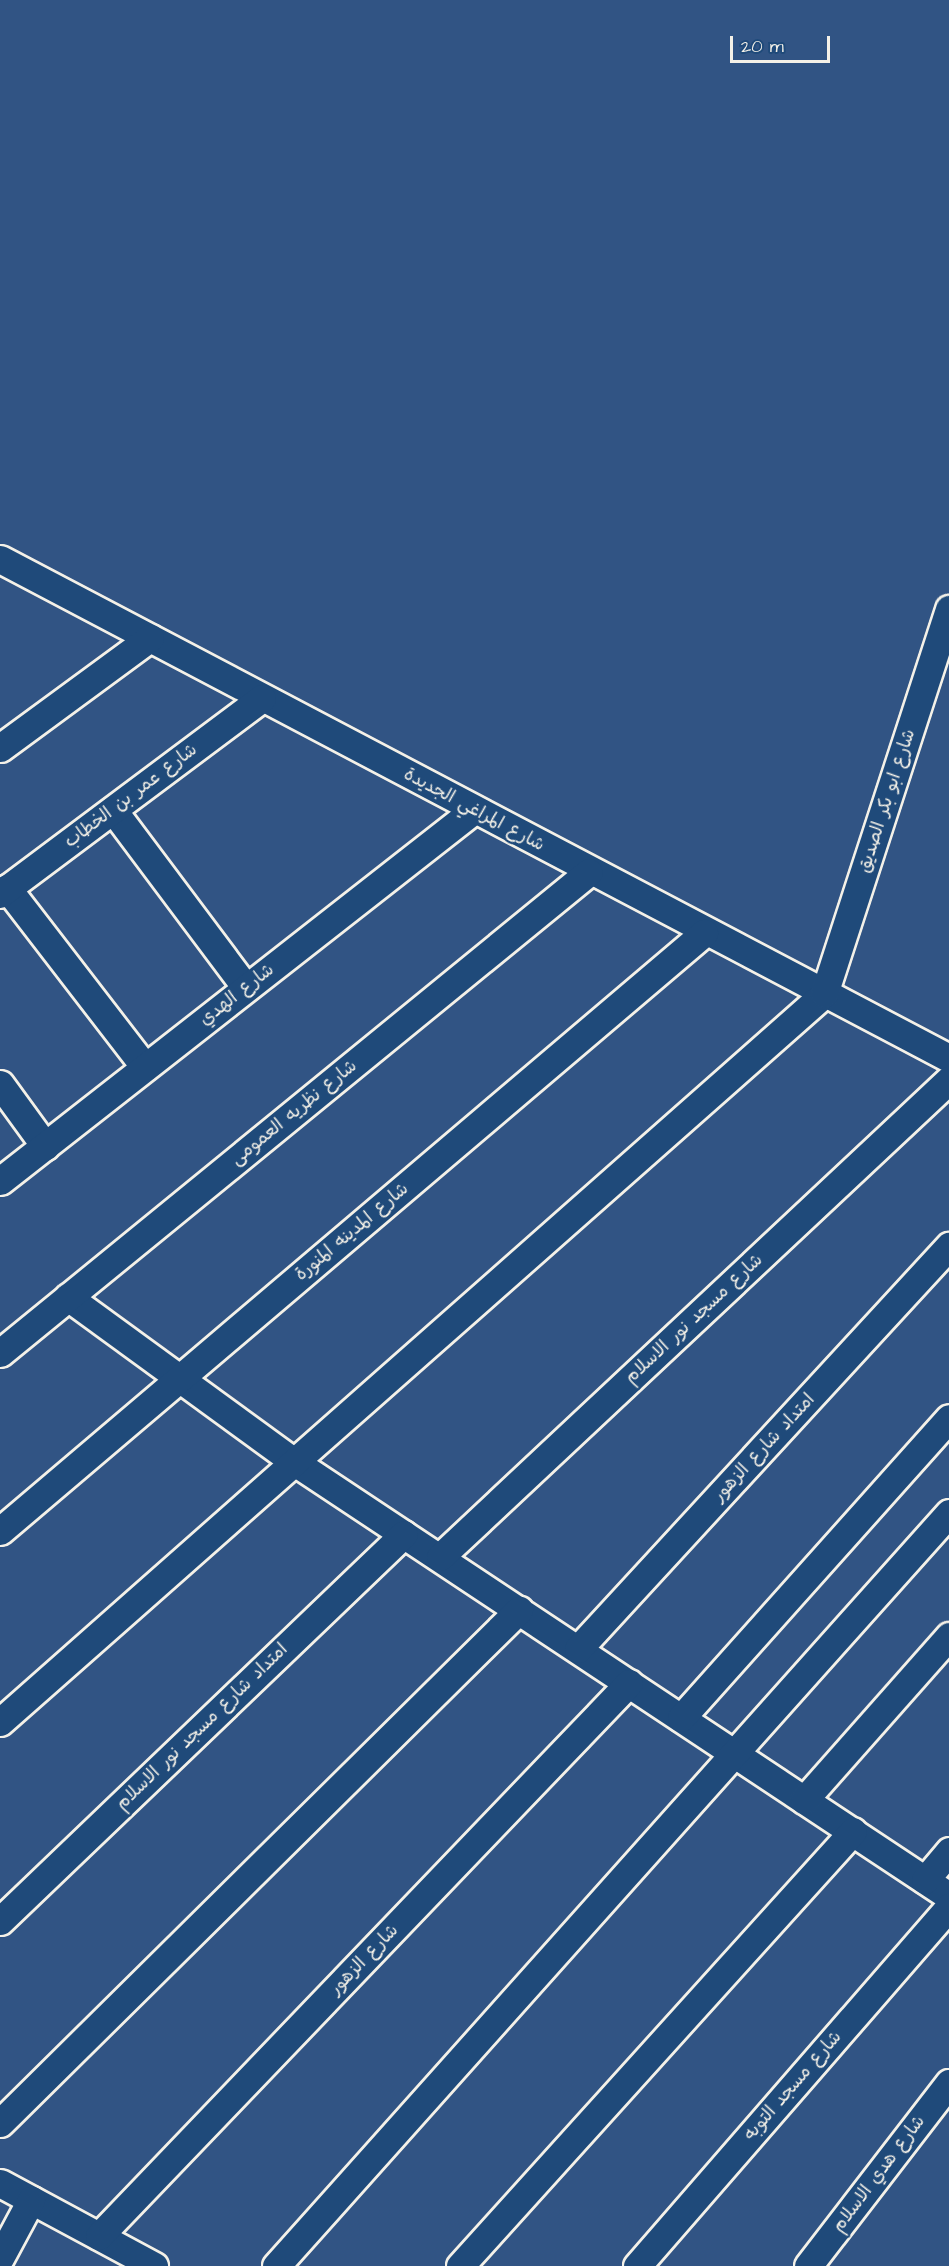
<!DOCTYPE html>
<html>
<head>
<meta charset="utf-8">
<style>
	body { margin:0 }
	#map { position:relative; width:949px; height:2266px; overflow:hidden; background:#315484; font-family:"Architects Daughter","Playpen Sans Arabic",sans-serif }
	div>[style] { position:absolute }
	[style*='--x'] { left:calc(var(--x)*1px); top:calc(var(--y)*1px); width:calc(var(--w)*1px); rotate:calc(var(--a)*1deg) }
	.roads { filter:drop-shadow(2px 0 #f4f1e8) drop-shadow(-2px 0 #f4f1e8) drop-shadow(0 2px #f4f1e8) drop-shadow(0 -2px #f4f1e8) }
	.minor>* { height:27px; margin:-13.5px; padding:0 13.5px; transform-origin:13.5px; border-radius:13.5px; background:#1f4a7a }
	span { translate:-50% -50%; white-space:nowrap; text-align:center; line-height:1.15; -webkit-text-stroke:4.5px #1f4a7a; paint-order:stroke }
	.street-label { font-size:18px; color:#f4f1e8 }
	.scale { position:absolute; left:730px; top:36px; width:100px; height:27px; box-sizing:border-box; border:3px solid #f4f1e8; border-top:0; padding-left:8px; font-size:18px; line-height:21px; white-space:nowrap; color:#f4f1e8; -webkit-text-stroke:4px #1f4a7a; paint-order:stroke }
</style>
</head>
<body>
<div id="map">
	<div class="roads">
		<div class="minor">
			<i style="--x:0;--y:559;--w:1072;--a:27.74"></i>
			<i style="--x:0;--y:748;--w:186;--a:-36.3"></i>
			<i style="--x:113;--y:810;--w:222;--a:53.2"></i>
			<i style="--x:7;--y:888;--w:226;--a:52.4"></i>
			<i style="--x:0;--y:894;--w:327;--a:-36.8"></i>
			<i style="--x:0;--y:1084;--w:77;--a:54"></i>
			<i style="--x:0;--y:1181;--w:602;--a:-38.05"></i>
			<i style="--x:68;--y:1297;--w:282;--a:36.1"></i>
			<i style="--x:296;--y:1463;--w:784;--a:33.55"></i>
			<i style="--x:0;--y:1353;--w:760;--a:-39.24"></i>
			<i style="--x:0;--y:1531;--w:924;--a:-40.35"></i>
			<i style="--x:440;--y:1557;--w:698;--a:-43.14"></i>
			<i style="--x:578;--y:1649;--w:548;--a:-47.37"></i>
			<i style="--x:681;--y:1718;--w:402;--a:-48.2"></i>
			<i style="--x:0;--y:1722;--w:1100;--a:-41.46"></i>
			<i style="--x:824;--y:994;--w:405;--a:-72"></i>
			<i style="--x:804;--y:1800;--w:219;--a:-48.5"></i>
			<i style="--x:925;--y:1880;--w:38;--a:-50"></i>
			<i style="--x:0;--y:1921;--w:559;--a:-43.77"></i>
			<i style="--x:0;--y:2123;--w:730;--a:-44.67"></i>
			<i style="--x:0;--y:2183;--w:175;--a:28.3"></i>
			<i style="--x:99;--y:2236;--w:766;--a:-46.22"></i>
			<i style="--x:0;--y:2258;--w:66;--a:-61.9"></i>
			<i style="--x:276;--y:2266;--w:1010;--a:-48.21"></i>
			<i style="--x:460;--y:2266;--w:586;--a:-47.9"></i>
			<i style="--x:637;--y:2266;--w:476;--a:-49"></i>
			<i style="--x:808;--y:2266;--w:231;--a:-52.4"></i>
		</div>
	</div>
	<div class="street-label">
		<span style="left:131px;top:796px;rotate:-37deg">شارع عمر بن الخطاب</span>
		<span style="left:887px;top:801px;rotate:-72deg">شارع ابو بكر الصديق</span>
		<span style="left:474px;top:810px;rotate:28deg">شارع المراغي الجديدة</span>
		<span style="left:237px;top:995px;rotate:-38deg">شارع الهدي</span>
		<span style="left:294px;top:1113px;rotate:-39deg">شارع نظريه العمومى</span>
		<span style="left:352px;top:1232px;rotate:-40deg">شارع المدينه المنورة</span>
		<span style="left:694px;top:1319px;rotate:-43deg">شارع مسجد نور الاسلام</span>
		<span style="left:764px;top:1448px;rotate:-47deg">امتداد شارع الزهور</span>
		<span style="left:202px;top:1727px;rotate:-44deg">امتداد شارع مسجد نور الاسلام</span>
		<span style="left:364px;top:1960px;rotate:-46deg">شارع الزهور</span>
		<span style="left:793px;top:2086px;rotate:-49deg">شارع مسجد التوبه</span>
		<span style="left:879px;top:2174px;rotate:-53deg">شارع هدي الاسلام</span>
	</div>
	<div class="scale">20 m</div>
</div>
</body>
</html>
